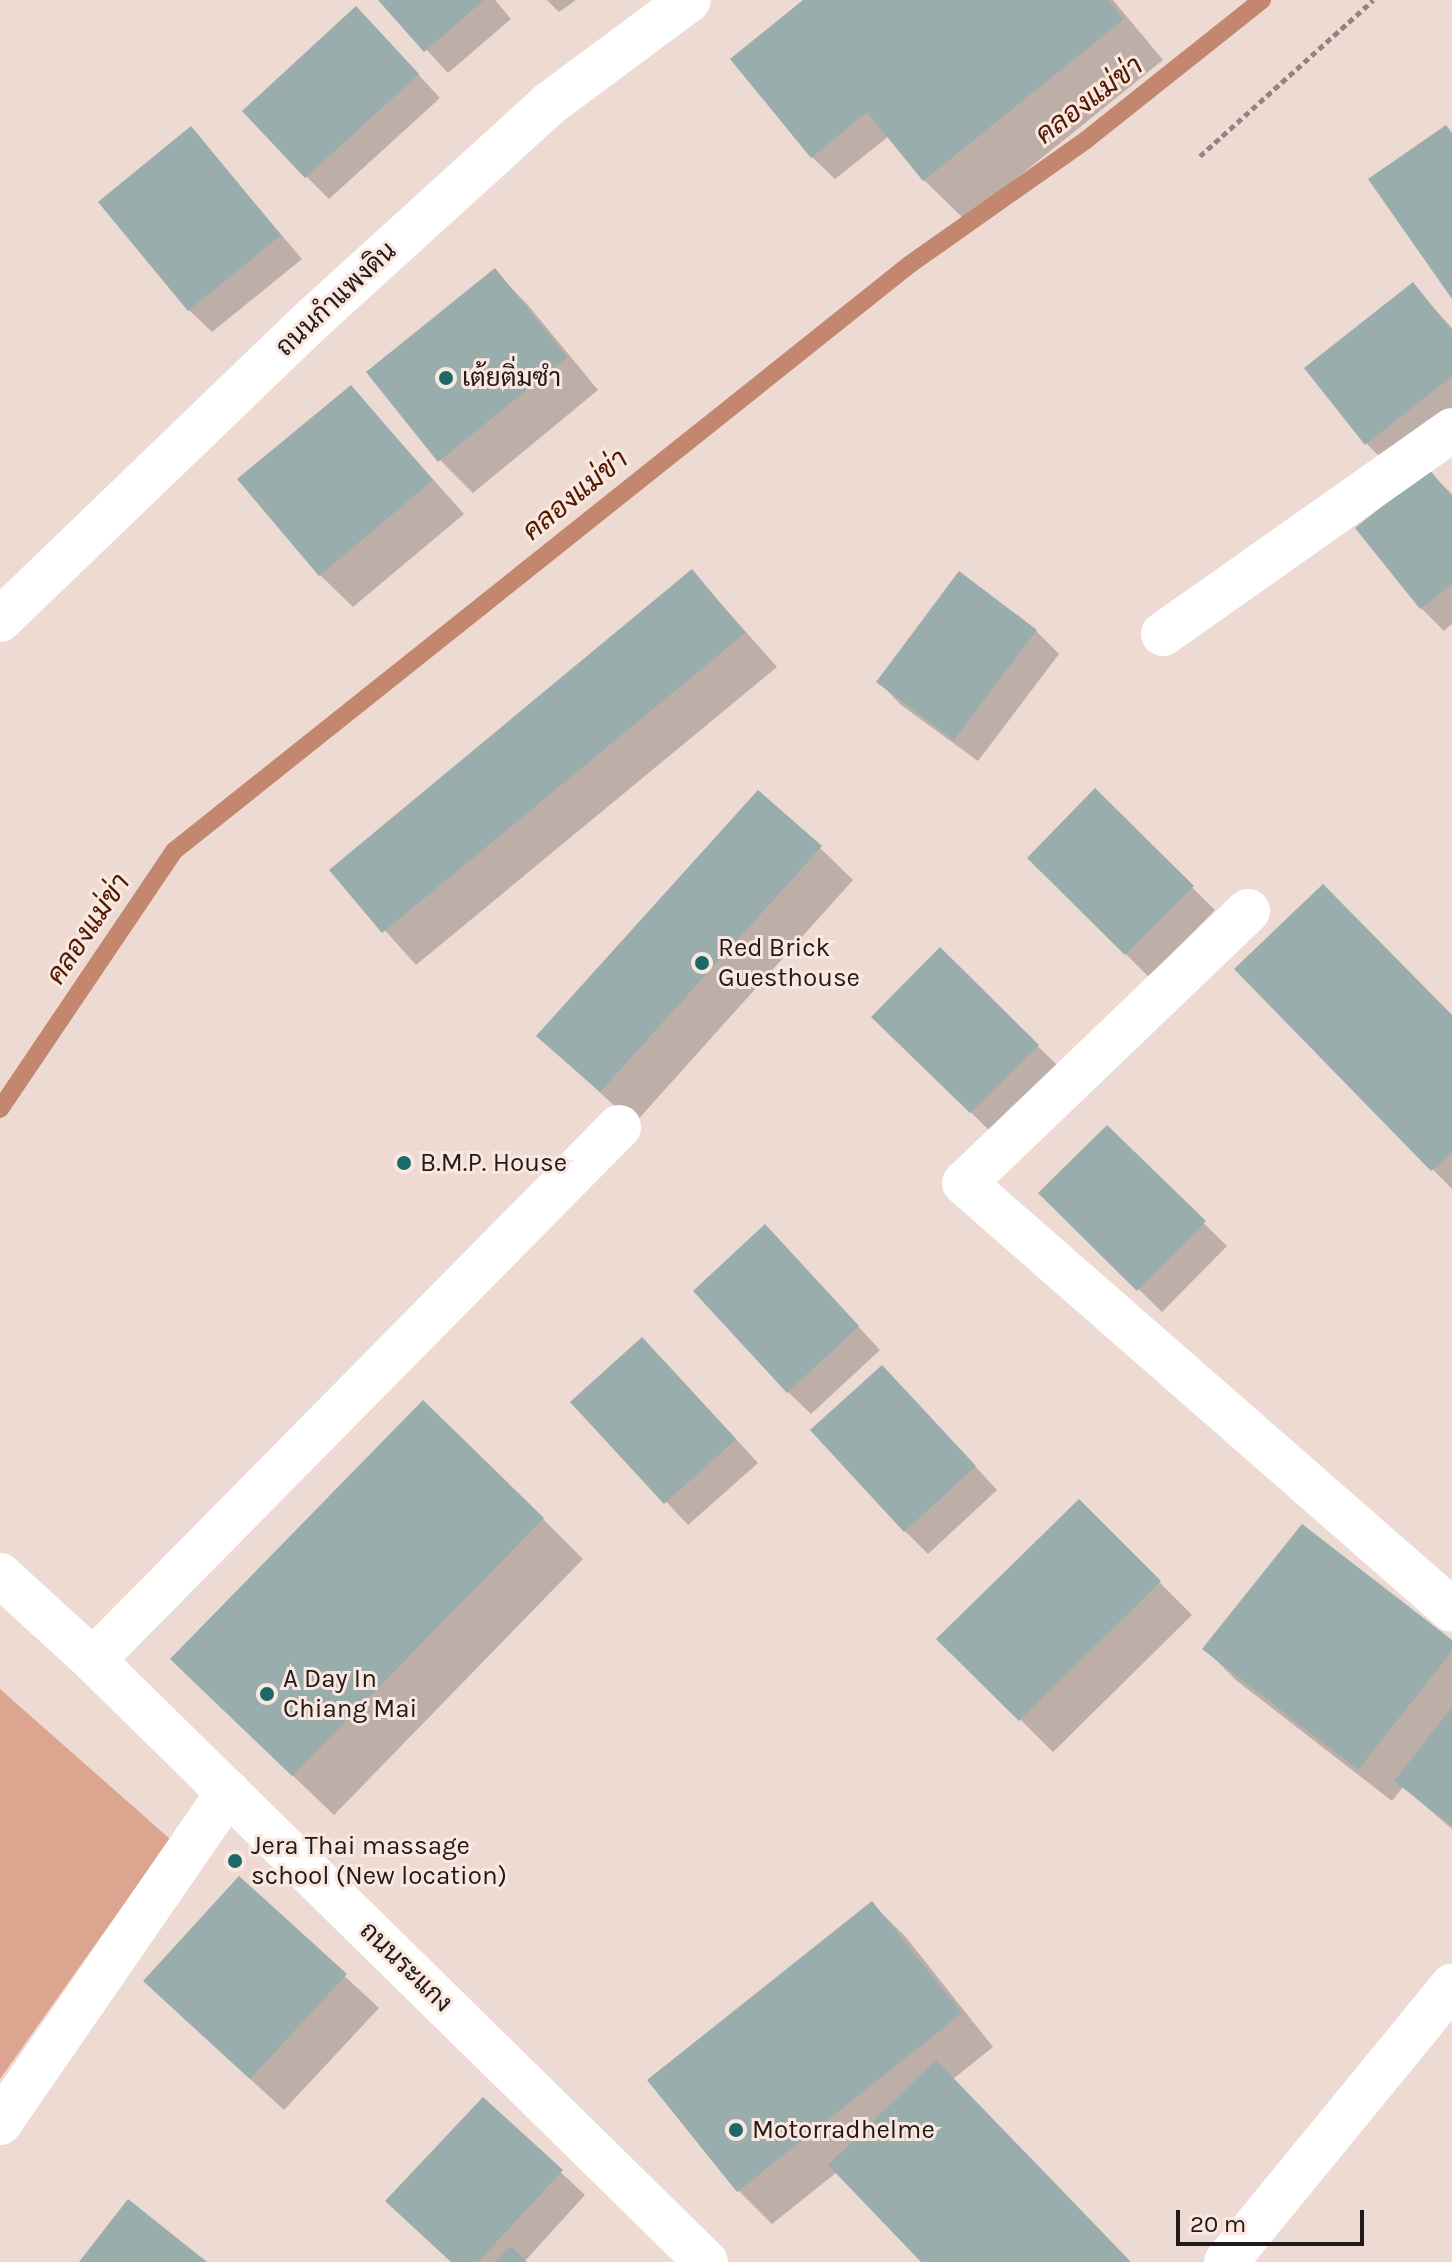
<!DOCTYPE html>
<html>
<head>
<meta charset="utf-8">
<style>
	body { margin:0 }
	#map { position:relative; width:1452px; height:2262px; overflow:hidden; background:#eddad3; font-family:Karla,Sarabun,sans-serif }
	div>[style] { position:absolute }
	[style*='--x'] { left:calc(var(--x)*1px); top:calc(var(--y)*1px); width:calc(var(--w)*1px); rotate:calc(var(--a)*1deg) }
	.green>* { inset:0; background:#dca590 }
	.shadow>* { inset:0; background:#0003 }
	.stream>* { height:18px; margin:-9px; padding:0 9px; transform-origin:9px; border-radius:9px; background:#c3876f }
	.building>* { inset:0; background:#99adac }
	.path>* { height:5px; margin-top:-2.5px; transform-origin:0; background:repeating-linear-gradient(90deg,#928580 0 6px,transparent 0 10px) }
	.minor>* { height:44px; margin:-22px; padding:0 22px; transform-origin:22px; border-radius:22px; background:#fff }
	.dots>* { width:22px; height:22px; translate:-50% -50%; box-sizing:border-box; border:4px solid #fae8e0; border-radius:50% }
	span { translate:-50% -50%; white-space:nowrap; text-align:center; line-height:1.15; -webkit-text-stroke:6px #fae8e0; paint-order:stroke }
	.street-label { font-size:26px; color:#201a18 }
	.poi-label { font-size:26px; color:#201a18 }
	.left { translate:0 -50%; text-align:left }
	.water-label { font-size:28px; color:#4f1900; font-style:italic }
	.scale { position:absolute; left:1176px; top:2210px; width:188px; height:36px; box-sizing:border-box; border:4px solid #201a18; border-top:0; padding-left:10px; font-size:24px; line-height:28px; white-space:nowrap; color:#201a18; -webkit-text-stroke:6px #fae8e0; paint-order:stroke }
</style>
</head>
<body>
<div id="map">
	<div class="green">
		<i style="clip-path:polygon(0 1689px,170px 1839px,0 2079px)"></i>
	</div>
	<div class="shadow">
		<i style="clip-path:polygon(381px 0,495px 0,511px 19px,448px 73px)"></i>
		<i style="clip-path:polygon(547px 0,576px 0,559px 12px)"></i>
		<i style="clip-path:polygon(806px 0,1113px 0,1163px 60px,965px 220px,924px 180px,889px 136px,835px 179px,812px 157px)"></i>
		<i style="clip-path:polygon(379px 32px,440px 98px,329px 199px,306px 176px)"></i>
		<i style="clip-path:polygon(191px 129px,302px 259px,212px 332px,189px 310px)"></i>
		<i style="clip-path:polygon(495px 271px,527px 304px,598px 390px,473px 493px,440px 460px)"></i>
		<i style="clip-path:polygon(1412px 284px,1452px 328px,1452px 417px,1389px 466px,1367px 444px)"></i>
		<i style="clip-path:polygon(351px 387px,464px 514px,353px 607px,320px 575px)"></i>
		<i style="clip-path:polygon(1429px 472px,1452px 494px,1452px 624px,1444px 631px,1421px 608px)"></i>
		<i style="clip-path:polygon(692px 571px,777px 667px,416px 965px,331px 870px)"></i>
		<i style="clip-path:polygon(960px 573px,1036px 631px,1059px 654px,978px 761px,901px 705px,879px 682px)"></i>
		<i style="clip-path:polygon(1095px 791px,1215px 910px,1149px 977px,1029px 858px)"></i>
		<i style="clip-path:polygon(820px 848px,853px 880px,634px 1124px,539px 1036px)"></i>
		<i style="clip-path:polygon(940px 950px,1061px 1069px,994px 1135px,874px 1017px)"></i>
		<i style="clip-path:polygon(1237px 969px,1452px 1018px,1452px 1189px)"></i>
		<i style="clip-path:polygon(1107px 1128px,1227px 1246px,1162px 1312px,1041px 1193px)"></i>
		<i style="clip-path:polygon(788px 1250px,880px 1350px,811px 1414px,788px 1392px)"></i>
		<i style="clip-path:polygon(665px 1362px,758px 1463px,688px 1525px,573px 1402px)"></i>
		<i style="clip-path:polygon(905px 1390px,997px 1490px,928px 1554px,905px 1531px)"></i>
		<i style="clip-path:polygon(1079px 1502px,1192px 1615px,1053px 1752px,939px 1639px)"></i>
		<i style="clip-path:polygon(543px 1519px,583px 1559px,334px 1815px,213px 1699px)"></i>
		<i style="clip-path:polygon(1452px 1643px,1452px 1829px,1403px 1787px,1392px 1801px,1237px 1681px,1204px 1648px)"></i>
		<i style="clip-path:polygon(240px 1879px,379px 2008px,284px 2110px,179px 2014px)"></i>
		<i style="clip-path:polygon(872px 1904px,905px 1936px,993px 2047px,953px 2079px,1130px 2262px,923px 2262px,837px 2172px,772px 2224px,739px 2191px,650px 2080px)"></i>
		<i style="clip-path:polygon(483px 2099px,585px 2195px,524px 2262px,452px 2262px)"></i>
	</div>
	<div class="stream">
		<i style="--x:0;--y:1109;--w:311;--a:-56"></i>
		<i style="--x:174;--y:851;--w:940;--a:-38.56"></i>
		<i style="--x:909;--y:265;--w:217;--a:-35.2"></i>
		<i style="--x:1086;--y:140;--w:225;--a:-38.5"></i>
	</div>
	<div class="building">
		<i style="clip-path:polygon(378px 0,484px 0,424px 52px)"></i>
		<i style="clip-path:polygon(803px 0,1108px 0,1124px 19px,923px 181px,867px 112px,811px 158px,730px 59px)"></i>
		<i style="clip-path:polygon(356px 6px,419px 74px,305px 178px,242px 111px)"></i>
		<i style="clip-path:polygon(1446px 125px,1452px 133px,1452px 299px,1368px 179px)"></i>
		<i style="clip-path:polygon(191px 126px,281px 235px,188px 311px,98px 202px)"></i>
		<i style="clip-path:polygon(495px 268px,567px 357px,438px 462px,366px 372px)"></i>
		<i style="clip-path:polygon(1413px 282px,1452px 331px,1452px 376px,1365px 445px,1304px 368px)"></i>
		<i style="clip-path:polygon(351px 385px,433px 480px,319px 576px,237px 479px)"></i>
		<i style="clip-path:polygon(1429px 469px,1452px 497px,1452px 584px,1420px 609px,1355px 528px)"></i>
		<i style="clip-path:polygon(692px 569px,745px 633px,382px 933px,329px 870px)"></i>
		<i style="clip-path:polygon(959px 571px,1037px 630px,954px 740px,876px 682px)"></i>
		<i style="clip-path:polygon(1095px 788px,1194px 886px,1125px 955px,1027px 858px)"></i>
		<i style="clip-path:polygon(758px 790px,822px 846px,600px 1092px,536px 1036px)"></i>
		<i style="clip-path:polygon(1323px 884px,1452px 1015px,1452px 1152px,1431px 1171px,1234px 969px)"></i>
		<i style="clip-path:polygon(940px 947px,1039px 1045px,970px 1113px,871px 1017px)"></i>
		<i style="clip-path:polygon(1107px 1125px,1206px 1221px,1137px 1291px,1038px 1193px)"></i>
		<i style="clip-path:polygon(765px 1224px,859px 1326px,787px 1393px,693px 1291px)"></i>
		<i style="clip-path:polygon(642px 1337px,736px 1439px,664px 1504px,570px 1402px)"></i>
		<i style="clip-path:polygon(882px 1365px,976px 1466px,904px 1532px,810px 1430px)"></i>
		<i style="clip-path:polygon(423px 1400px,544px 1518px,292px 1776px,170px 1659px)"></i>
		<i style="clip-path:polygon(1079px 1499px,1161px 1581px,1019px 1721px,936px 1639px)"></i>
		<i style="clip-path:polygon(1302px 1524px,1452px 1640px,1452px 1651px,1358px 1770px,1202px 1649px)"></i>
		<i style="clip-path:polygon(1452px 1707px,1452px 1826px,1394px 1781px)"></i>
		<i style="clip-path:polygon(239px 1876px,347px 1974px,250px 2079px,143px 1981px)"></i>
		<i style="clip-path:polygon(872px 1901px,962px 2013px,737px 2192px,647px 2080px)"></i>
		<i style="clip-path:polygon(936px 2060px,1131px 2262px,921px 2262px,828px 2165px)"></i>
		<i style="clip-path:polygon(483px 2097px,563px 2170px,478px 2262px,451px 2262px,385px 2201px)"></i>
		<i style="clip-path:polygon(128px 2199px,207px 2262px,79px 2262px)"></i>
		<i style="clip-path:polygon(511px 2246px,527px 2262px,495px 2262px)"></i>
	</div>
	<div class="path">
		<i style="--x:1200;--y:156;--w:233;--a:-42"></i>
	</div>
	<div class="minor">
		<i style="--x:0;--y:620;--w:436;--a:-43.9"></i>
		<i style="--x:314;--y:318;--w:318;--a:-42.3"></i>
		<i style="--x:549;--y:104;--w:174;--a:-36.6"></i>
		<i style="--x:1163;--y:634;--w:354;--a:-35.2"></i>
		<i style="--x:1248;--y:911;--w:393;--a:136.2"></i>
		<i style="--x:964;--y:1183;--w:648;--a:41.19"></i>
		<i style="--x:0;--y:1575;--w:126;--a:42.4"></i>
		<i style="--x:93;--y:1660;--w:859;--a:44.48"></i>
		<i style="--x:93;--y:1660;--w:749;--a:-45.38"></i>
		<i style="--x:0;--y:2123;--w:402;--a:-55.4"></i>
		<i style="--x:1226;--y:2262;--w:357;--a:-50.7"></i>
	</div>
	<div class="dots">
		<i style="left:446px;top:378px;background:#1c6968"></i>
		<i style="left:702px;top:963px;background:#1c6968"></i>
		<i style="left:404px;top:1163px;background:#1c6968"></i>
		<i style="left:267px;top:1694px;background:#1c6968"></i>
		<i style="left:235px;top:1861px;background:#1c6968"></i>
		<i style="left:736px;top:2130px;background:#1c6968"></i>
	</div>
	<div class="street-label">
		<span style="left:336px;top:299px;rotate:-43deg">ถนนกำแพงดิน</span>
		<span style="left:406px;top:1967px;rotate:44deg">ถนนระแกง</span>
	</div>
	<div class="poi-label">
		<span class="left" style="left:462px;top:378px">เต้ยติ่มซำ</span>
		<span class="left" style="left:718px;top:963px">Red Brick<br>Guesthouse</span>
		<span class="left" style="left:420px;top:1163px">B.M.P. House</span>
		<span class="left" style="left:283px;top:1694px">A Day In<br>Chiang Mai</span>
		<span class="left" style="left:251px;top:1861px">Jera Thai massage<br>school (New location)</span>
		<span class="left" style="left:752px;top:2130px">Motorradhelme</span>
	</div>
	<div class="water-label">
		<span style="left:1089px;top:100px;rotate:-37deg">คลองแม่ข่า</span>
		<span style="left:575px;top:495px;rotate:-39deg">คลองแม่ข่า</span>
		<span style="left:88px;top:929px;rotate:-56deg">คลองแม่ข่า</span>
	</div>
	<div class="scale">20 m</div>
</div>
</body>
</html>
